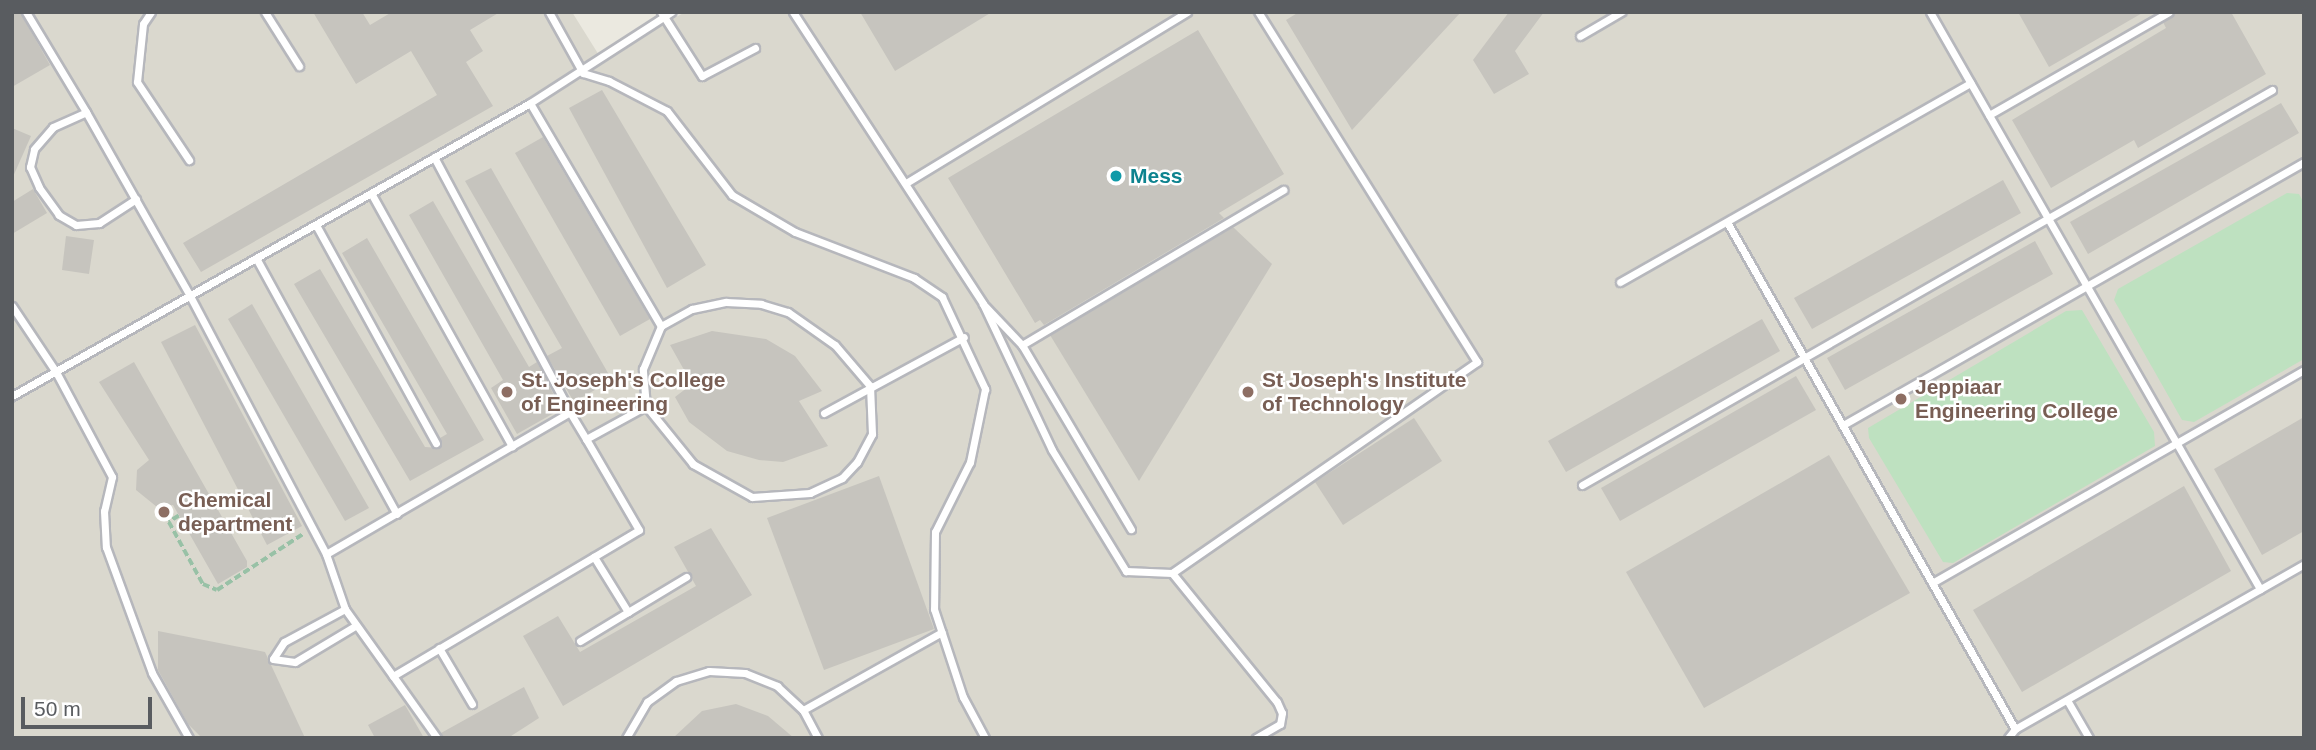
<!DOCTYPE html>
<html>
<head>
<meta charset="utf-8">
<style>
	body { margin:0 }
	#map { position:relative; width:2316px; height:750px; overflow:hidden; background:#ebe9e0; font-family:Arial,sans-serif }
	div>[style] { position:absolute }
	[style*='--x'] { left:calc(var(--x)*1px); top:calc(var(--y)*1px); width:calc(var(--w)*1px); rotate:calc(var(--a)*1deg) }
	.education>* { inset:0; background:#dad8ce }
	.green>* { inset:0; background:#bee1c0 }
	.building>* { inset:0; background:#c6c4be }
	.path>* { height:3.5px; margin-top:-1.75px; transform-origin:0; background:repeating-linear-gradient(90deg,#98c1a6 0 7px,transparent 0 10.5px) }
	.roads { filter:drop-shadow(2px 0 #b6b7bc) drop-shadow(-2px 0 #b6b7bc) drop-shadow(0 2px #b6b7bc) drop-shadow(0 -2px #b6b7bc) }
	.service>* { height:7px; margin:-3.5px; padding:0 3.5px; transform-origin:3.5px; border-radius:3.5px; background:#fff }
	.dots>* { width:19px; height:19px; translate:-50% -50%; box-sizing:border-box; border:4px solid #fff; border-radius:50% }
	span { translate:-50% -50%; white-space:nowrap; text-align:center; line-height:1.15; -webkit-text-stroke:5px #fff; paint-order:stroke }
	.culture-label { font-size:21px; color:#0d838f; font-weight:700 }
	.left { translate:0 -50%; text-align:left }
	.education-label { font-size:21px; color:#785e54; font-weight:700 }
	.frame { position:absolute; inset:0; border:14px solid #595c60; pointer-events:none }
	.scale { position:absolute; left:21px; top:697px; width:131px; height:32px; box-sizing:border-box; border:4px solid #595c60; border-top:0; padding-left:9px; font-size:21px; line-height:24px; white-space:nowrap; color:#595c60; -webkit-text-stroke:5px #fff; paint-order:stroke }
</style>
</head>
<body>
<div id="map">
	<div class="education">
		<i style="clip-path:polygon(12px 12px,572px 12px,602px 60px,685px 12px,2304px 12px,2304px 738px,12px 738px)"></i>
	</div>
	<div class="green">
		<i style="clip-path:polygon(2287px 193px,2299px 194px,2304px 203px,2304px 359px,2194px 422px,2182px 420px,2114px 300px,2118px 289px)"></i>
		<i style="clip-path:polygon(2082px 310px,2154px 432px,2155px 446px,1953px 563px,1943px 562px,1869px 438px,1868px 428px,2066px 311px)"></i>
	</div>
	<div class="building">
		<i style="clip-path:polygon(12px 12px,20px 12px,50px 65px,12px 87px)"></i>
		<i style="clip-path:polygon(313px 12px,362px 12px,370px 25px,392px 12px,500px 12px,470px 30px,483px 51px,466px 62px,493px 106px,201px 272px,183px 243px,437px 95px,411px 51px,356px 84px)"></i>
		<i style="clip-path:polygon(860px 12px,992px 12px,895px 71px)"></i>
		<i style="clip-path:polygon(1299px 12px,1461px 12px,1352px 130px,1286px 20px)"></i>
		<i style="clip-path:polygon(1509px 12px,1544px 12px,1515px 51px,1529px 74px,1494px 94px,1473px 60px)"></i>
		<i style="clip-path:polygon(2018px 12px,2144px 12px,2049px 67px)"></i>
		<i style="clip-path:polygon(2175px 12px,2231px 12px,2266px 74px,2138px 148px,2134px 140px,2051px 188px,2012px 120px,2166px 28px,2163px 22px)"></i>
		<i style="clip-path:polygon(1198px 30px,1284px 174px,1219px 213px,1224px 218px,1044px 325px,1040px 320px,1035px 323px,948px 178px)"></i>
		<i style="clip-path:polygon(602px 90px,706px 265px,667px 288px,569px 108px)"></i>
		<i style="clip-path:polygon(2281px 103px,2299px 133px,2088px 254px,2070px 222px)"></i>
		<i style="clip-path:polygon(12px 128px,31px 136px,12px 179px)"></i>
		<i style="clip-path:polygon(543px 137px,650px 319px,620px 336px,515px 153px)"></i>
		<i style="clip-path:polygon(491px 168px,612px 380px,574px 402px,547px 356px,562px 348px,465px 181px)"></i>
		<i style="clip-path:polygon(2003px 180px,2021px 213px,1812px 329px,1794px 298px)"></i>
		<i style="clip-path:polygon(33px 189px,47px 213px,12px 234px,12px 202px)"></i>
		<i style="clip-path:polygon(433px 201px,529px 367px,537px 362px,561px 409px,517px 434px,491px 388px,503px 380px,409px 215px)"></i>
		<i style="clip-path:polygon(1233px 227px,1272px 264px,1139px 481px,1050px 335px)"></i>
		<i style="clip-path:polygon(66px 236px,94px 240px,89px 274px,62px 270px)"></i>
		<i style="clip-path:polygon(367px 238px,484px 440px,410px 481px,294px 284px,320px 269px,425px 447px,440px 448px,440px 438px,447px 434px,342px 253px)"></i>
		<i style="clip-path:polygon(2035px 241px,2053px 274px,1845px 390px,1827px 358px)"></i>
		<i style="clip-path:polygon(252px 304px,369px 508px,345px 521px,228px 319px)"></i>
		<i style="clip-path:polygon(1762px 319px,1780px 351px,1566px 472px,1548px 441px)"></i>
		<i style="clip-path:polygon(195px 325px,302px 526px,267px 545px,161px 342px)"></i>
		<i style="clip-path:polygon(712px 331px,766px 339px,795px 356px,822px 391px,799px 401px,828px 446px,783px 462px,759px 460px,727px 451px,689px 422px,675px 397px,692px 384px,670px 345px)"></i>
		<i style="clip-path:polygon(134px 362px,247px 561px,247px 567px,218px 584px,173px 505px,157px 507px,136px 490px,137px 470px,149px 460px,99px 382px)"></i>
		<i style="clip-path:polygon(1796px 376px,1816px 410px,1620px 521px,1601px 488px)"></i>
		<i style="clip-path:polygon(2304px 417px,2304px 531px,2262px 555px,2214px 469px)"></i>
		<i style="clip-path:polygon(1414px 418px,1442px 461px,1343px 525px,1315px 482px)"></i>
		<i style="clip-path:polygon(1829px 455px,1910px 593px,1704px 708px,1626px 572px)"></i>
		<i style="clip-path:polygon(879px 476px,934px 629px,824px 670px,767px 518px)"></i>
		<i style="clip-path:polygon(2184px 486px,2231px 571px,2022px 692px,1973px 610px)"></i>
		<i style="clip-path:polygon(711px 528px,752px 595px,563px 706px,523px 636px,558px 616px,580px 652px,696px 586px,674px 547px)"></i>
		<i style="clip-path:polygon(158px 631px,265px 652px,305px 738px,202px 738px,188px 724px,158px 670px)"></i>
		<i style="clip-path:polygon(524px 687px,539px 718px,508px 738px,443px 738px,441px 733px)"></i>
		<i style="clip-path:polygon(736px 704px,768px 716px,794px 738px,673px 738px,702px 711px)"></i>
		<i style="clip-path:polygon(405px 705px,424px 738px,375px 738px,368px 725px)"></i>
	</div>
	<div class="path">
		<i style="--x:179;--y:516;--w:12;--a:149"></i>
		<i style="--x:169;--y:522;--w:71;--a:61.3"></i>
		<i style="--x:203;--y:584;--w:15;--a:23"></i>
		<i style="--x:217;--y:590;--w:103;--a:-33.1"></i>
	</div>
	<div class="roads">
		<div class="service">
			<i style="--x:26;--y:12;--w:117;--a:59"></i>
			<i style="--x:151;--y:12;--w:14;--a:124"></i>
			<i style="--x:143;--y:24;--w:58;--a:95.9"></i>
			<i style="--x:137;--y:82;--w:94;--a:56.3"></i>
			<i style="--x:265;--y:12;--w:64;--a:57.8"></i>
			<i style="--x:549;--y:12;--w:70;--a:60.9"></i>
			<i style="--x:583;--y:73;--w:27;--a:17"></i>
			<i style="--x:609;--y:81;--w:65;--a:27.3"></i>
			<i style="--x:667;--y:111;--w:106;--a:52.3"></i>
			<i style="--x:732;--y:195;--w:73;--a:30.4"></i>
			<i style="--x:795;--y:232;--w:128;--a:21.1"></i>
			<i style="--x:914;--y:278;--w:34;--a:34"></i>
			<i style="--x:942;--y:297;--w:102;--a:64.9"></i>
			<i style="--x:985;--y:389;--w:75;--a:101.6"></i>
			<i style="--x:970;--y:462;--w:78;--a:116.6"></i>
			<i style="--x:935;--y:532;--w:77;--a:90.7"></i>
			<i style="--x:934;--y:609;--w:93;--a:71.8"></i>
			<i style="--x:963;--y:697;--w:47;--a:61.8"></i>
			<i style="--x:661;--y:12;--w:76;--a:57.4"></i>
			<i style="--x:702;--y:76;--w:60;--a:-27.8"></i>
			<i style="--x:793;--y:12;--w:348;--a:56.9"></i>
			<i style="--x:983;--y:304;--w:57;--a:46.4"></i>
			<i style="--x:1022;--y:345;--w:214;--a:59.4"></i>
			<i style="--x:1930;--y:12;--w:665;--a:60.23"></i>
			<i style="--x:1580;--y:36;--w:48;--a:-30.3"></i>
			<i style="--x:530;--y:103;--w:259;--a:59.6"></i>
			<i style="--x:1989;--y:115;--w:207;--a:-29.8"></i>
			<i style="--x:434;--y:157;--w:289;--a:61.9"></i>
			<i style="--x:906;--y:183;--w:329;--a:-31.3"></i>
			<i style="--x:371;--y:193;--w:290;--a:60.9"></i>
			<i style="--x:136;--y:199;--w:44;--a:147"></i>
			<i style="--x:99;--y:223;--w:23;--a:175"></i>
			<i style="--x:76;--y:225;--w:20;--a:-150"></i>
			<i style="--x:59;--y:215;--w:34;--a:-126"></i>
			<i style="--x:39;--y:187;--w:22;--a:-114"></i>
			<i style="--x:30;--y:167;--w:18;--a:-77"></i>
			<i style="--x:34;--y:149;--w:29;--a:-49"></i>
			<i style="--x:53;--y:127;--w:36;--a:-24"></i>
			<i style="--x:86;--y:112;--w:211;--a:60.5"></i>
			<i style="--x:190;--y:296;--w:292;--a:62.2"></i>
			<i style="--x:1727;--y:222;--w:583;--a:60.4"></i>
			<i style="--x:316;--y:225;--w:249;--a:61.2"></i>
			<i style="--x:256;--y:258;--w:292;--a:61.2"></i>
			<i style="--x:1620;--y:282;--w:403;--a:-29.6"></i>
			<i style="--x:726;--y:302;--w:35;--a:3"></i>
			<i style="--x:761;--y:304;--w:28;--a:17"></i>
			<i style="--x:788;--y:312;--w:57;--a:35.1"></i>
			<i style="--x:835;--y:345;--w:54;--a:49.5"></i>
			<i style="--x:870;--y:386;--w:48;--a:87.6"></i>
			<i style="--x:872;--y:434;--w:32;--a:118"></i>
			<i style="--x:857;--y:462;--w:22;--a:133"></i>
			<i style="--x:842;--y:478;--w:35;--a:155"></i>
			<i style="--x:810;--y:493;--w:58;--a:176.1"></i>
			<i style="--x:752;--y:497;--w:68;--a:-150.8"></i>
			<i style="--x:693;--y:464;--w:75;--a:-129"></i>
			<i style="--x:646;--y:406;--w:37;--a:-95"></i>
			<i style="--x:643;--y:369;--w:47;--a:-67.3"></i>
			<i style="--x:661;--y:326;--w:35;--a:-29"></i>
			<i style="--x:692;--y:309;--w:35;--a:-12"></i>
			<i style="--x:983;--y:304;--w:161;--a:64.7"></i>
			<i style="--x:1052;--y:450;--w:142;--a:58.6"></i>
			<i style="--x:1126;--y:571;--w:46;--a:2.5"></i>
			<i style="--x:1172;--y:573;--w:371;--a:-34.7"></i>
			<i style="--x:1477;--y:362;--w:413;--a:-122"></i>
			<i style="--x:12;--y:306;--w:79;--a:56.3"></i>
			<i style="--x:56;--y:372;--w:119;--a:61.9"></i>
			<i style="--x:112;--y:477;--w:35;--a:103"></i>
			<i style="--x:104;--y:511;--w:36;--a:87"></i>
			<i style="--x:106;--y:547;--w:134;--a:69.9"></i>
			<i style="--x:152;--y:673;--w:75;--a:60.4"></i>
			<i style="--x:1022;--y:345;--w:304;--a:-30.7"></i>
			<i style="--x:12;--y:396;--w:595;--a:-29.49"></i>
			<i style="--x:530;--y:103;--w:168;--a:-32.8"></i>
			<i style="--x:824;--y:413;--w:159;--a:-28.5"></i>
			<i style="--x:1843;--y:425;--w:531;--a:-29.7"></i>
			<i style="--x:586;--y:439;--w:31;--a:-121"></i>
			<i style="--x:570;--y:412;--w:282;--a:149.8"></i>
			<i style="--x:326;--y:554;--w:58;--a:70.9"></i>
			<i style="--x:345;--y:609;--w:82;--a:54.4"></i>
			<i style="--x:393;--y:676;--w:286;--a:-30.7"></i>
			<i style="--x:639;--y:530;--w:105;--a:-120.2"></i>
			<i style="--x:586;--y:439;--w:68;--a:-28.8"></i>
			<i style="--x:1582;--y:485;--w:795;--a:-29.79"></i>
			<i style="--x:1172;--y:573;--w:166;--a:50.9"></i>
			<i style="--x:1277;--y:702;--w:12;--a:66"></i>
			<i style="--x:1282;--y:713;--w:11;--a:100"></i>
			<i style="--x:1280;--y:724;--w:28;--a:150"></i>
			<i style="--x:1932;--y:583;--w:429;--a:-29.8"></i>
			<i style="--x:345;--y:609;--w:69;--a:151.6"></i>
			<i style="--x:284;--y:642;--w:20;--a:123"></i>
			<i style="--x:273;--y:659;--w:22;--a:8"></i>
			<i style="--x:295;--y:662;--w:70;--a:-31"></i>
			<i style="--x:628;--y:612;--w:68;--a:-31.1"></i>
			<i style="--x:580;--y:641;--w:56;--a:-31.1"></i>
			<i style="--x:628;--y:612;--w:65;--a:-121.7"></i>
			<i style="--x:439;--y:648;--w:65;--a:59.5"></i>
			<i style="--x:393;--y:676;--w:76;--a:54.6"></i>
			<i style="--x:2067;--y:700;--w:44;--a:59.9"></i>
			<i style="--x:803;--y:710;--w:159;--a:-29.3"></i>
			<i style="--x:626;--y:738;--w:42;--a:-59.7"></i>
			<i style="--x:647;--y:702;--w:36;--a:-36"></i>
			<i style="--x:676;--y:681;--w:34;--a:-17"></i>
			<i style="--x:709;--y:671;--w:36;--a:3"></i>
			<i style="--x:745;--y:673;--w:35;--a:22"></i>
			<i style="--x:777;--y:686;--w:35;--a:43"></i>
			<i style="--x:803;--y:710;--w:32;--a:62"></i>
			<i style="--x:2008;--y:738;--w:11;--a:-52"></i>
			<i style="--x:2015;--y:729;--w:333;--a:-29.7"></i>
		</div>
	</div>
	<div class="dots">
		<i style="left:1116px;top:176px;background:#0f9aa8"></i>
		<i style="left:507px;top:392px;background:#8d6e63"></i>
		<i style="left:1248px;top:392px;background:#8d6e63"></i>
		<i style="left:1901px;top:399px;background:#8d6e63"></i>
		<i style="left:164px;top:512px;background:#8d6e63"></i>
	</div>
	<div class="culture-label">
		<span class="left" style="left:1130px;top:176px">Mess</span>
	</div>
	<div class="education-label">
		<span class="left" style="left:521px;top:392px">St. Joseph's College<br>of Engineering</span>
		<span class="left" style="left:1262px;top:392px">St Joseph's Institute<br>of Technology</span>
		<span class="left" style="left:1915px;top:399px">Jeppiaar<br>Engineering College</span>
		<span class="left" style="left:178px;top:512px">Chemical<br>department</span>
	</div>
	<div class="frame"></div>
	<div class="scale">50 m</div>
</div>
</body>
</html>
